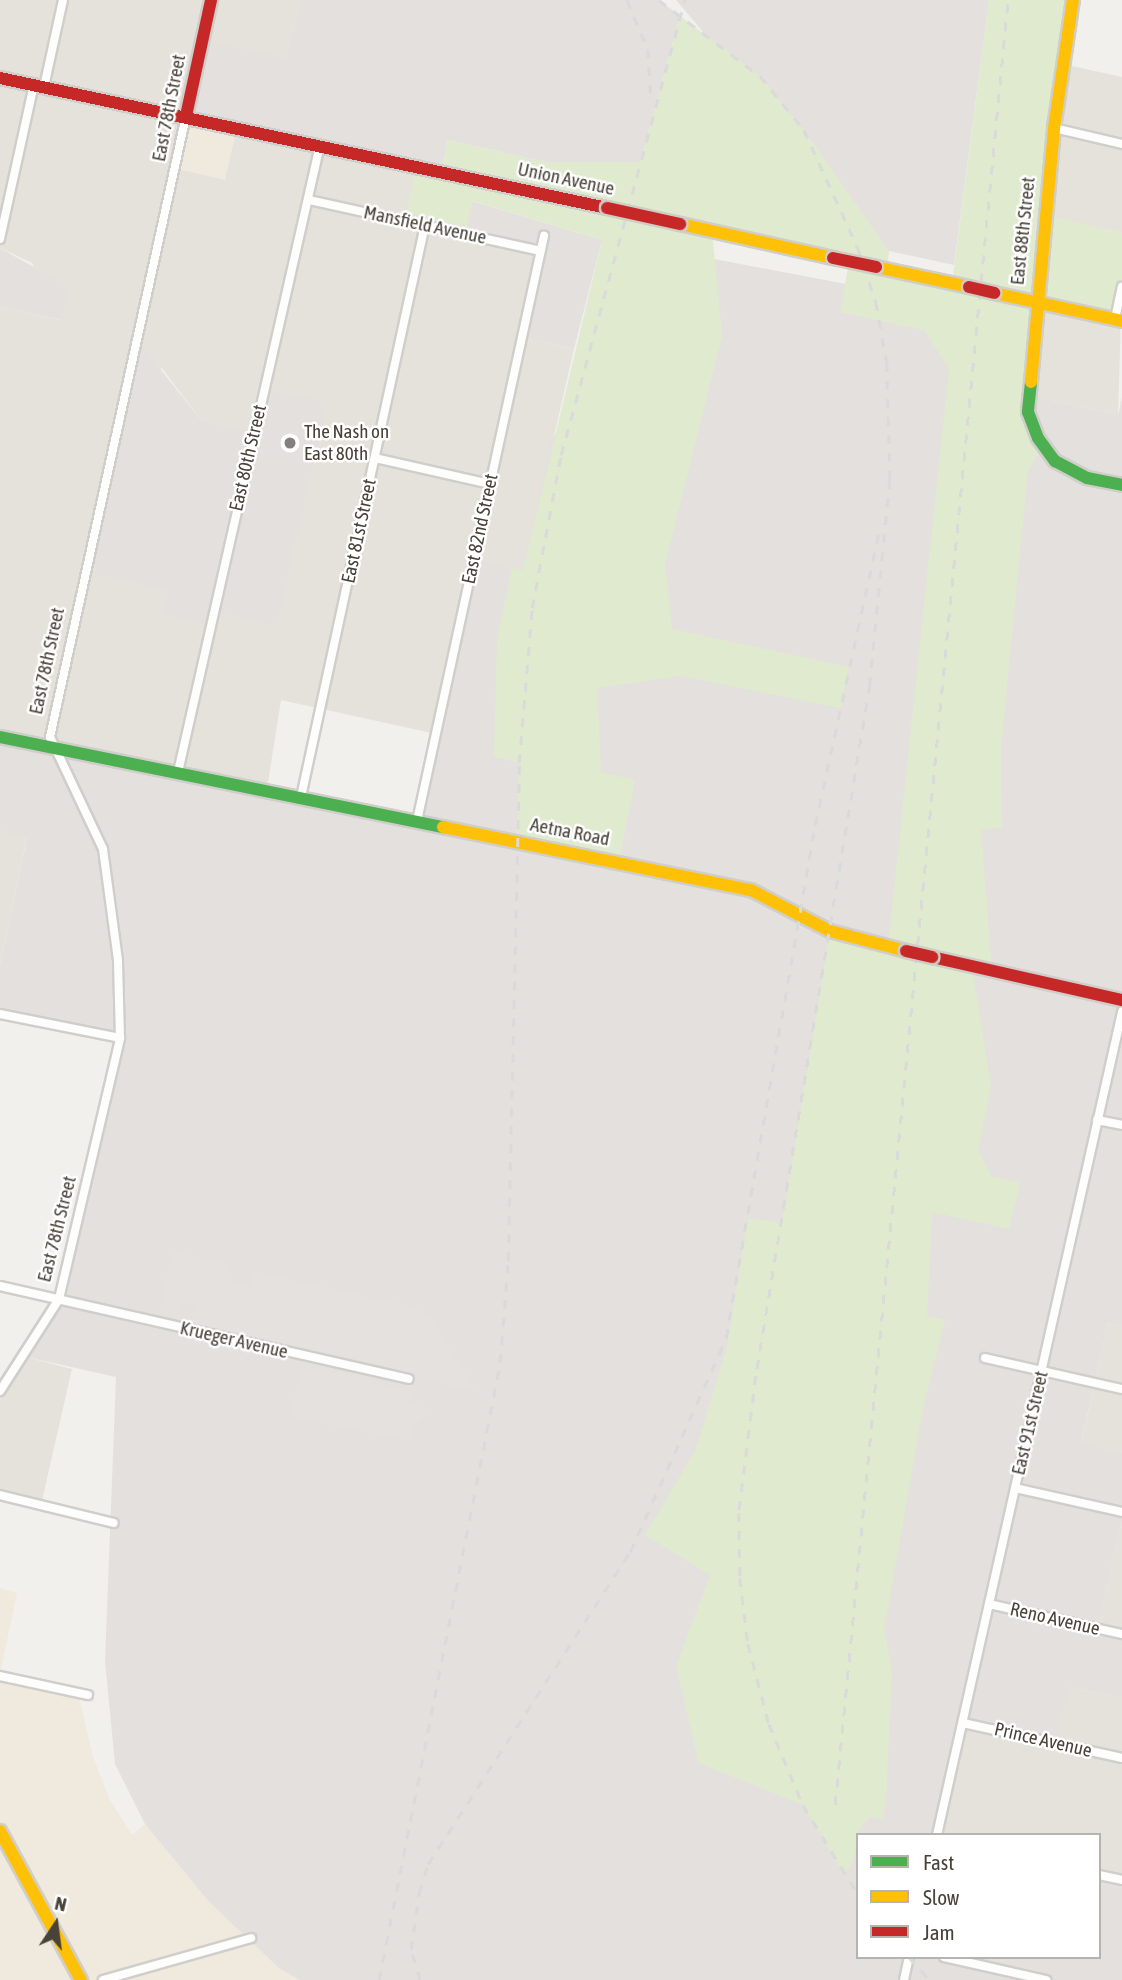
<!DOCTYPE html>
<html>
<head>
<meta charset="utf-8">
<style>
	body { margin:0 }
	#map { position:relative; width:1122px; height:1980px; overflow:hidden; background:#f2f0ed; font-family:"Asap Condensed",sans-serif }
	div>[style] { position:absolute }
	[style*='--x'] { left:calc(var(--x)*1px); top:calc(var(--y)*1px); width:calc(var(--w)*1px); rotate:calc(var(--a)*1deg) }
	.residential>* { inset:0; background:#e5e2db }
	.commercial>* { inset:0; background:#f0e9de }
	.industrial>* { inset:0; background:#e4e0dd }
	.green>* { inset:0; background:#e0eacf }
	.parking>* { inset:0; background:#e4e1de }
	.roads { filter:drop-shadow(2px 0 #d0cecb) drop-shadow(-2px 0 #d0cecb) drop-shadow(0 2px #d0cecb) drop-shadow(0 -2px #d0cecb) }
	.street>* { height:8px; margin:-4px; padding:0 4px; transform-origin:4px; border-radius:4px; background:#fdfdfc }
	.fast>* { height:12px; margin:-6px; padding:0 6px; transform-origin:6px; border-radius:6px; background:#4caf50 }
	.slow>* { height:12px; margin:-6px; padding:0 6px; transform-origin:6px; border-radius:6px; background:#ffc107 }
	.jam>* { height:12px; margin:-6px; padding:0 6px; transform-origin:6px; border-radius:6px; background:#c62828 }
	.rail>* { height:2.5px; margin-top:-1.25px; transform-origin:0; background:repeating-linear-gradient(90deg,#dadad9 0 9px,transparent 0 18px) }
	.bridges { filter:drop-shadow(2px 0 #d0cdc4) drop-shadow(-2px 0 #d0cdc4) drop-shadow(0 2px #d0cdc4) drop-shadow(0 -2px #d0cdc4) }
	.jam-bridge>* { height:12px; margin:-6px; padding:0 6px; transform-origin:6px; border-radius:6px; background:#c62828 }
	.dots>* { width:19px; height:19px; translate:-50% -50%; box-sizing:border-box; border:4px solid #fff; border-radius:50% }
	span { translate:-50% -50%; white-space:nowrap; text-align:center; line-height:1.15; -webkit-text-stroke:5px #fff; paint-order:stroke }
	.street-label { font-size:19px; color:#484239 }
	.poi-label { font-size:19px; color:#484239 }
	.left { translate:0 -50%; text-align:left }
	.legend { position:absolute; left:856px; top:1833px; width:245px; height:126px; box-sizing:border-box; background:#fff; border:2px solid #b6b3b0; margin:0; padding:9px 12px; list-style:none; font-size:21px; color:#484239 }
	.legend li { display:flex; align-items:center; gap:14px; height:35px }
	.legend b { width:35px; border:2px solid #b6b3b0 }
	.north { position:absolute; left:21px; top:1889px; width:70px; height:70px; -webkit-text-stroke:5px #fff; paint-order:stroke; rotate:13deg; font-size:19px; font-weight:700; line-height:28px; text-align:center; color:#484239 }
	.north::after { content:''; display:block; margin:auto; width:24px; height:32px; background:#484239; clip-path:polygon(50% 0,100% 100%,50% 72%,0 100%) }
</style>
</head>
<body>
<div id="map">
	<div class="residential">
		<i style="clip-path:polygon(evenodd,0 0,300px 0,286px 58px,237px 128px,416px 166px,540px 251px,522px 337px,574px 349px,523px 571px,436px 734px,281px 700px,267px 789px,0 742px,0 307px,60px 320px,32px 263px,0 248px,0 0,161px 367px,201px 420px,254px 434px,162px 614px,167px 590px,161px 367px)"></i>
		<i style="clip-path:polygon(1063px 64px,1122px 77px,1122px 233px,1044px 216px)"></i>
		<i style="clip-path:polygon(1122px 287px,1118px 415px,1029px 395px,1035px 301px)"></i>
		<i style="clip-path:polygon(0 831px,27px 837px,0 964px)"></i>
		<i style="clip-path:polygon(1108px 1323px,1122px 1326px,1122px 1453px,1081px 1444px)"></i>
		<i style="clip-path:polygon(22px 1356px,72px 1369px,41px 1505px,0 1495px,0 1391px)"></i>
		<i style="clip-path:polygon(1122px 1520px,1122px 1634px,1098px 1628px)"></i>
		<i style="clip-path:polygon(1069px 1687px,1122px 1698px,1122px 1880px,1099px 1875px,1099px 1835px,937px 1835px,963px 1723px)"></i>
	</div>
	<div class="commercial">
		<i style="clip-path:polygon(186px 116px,237px 128px,225px 180px,177px 169px)"></i>
		<i style="clip-path:polygon(0 1588px,17px 1593px,0 1674px)"></i>
		<i style="clip-path:polygon(0 1676px,78px 1693px,93px 1757px,110px 1800px,132px 1835px,145px 1824px,209px 1902px,280px 1969px,300px 1980px,0 1980px)"></i>
	</div>
	<div class="industrial">
		<i style="clip-path:polygon(300px 0,659px 0,680px 16px,640px 162px,546px 162px,448px 140px,441px 171px,186px 116px,202px 40px,286px 58px)"></i>
		<i style="clip-path:polygon(676px 0,989px 0,954px 265px,889px 251px)"></i>
		<i style="clip-path:polygon(472px 201px,602px 240px,574px 349px,522px 337px,540px 251px,464px 234px)"></i>
		<i style="clip-path:polygon(0 248px,68px 286px,61px 320px,0 307px)"></i>
		<i style="clip-path:polygon(662px 249px,956px 305px,1029px 395px,1118px 415px,1122px 398px,1122px 1326px,1108px 1323px,1081px 1443px,1122px 1453px,1122px 1520px,1098px 1628px,1122px 1634px,1122px 1698px,1069px 1687px,1056px 1743px,963px 1723px,937px 1835px,858px 1835px,858px 1957px,1099px 1957px,1099px 1875px,1122px 1880px,1122px 1980px,300px 1980px,280px 1969px,209px 1902px,145px 1824px,115px 1764px,105px 1661px,116px 1377px,22px 1356px,59px 1299px,120px 1039px,0 1014px,0 964px,27px 838px,0 831px,0 742px,417px 821px,473px 560px,523px 570px,551px 441px)"></i>
		<i style="clip-path:polygon(138px 341px,201px 420px,254px 433px,264px 389px,327px 403px,277px 626px,214px 612px,211px 626px,161px 614px,167px 590px,86px 572px)"></i>
	</div>
	<div class="green">
		<i style="clip-path:polygon(989px 0,1073px 0,1044px 215px,1122px 233px,1122px 287px,1115px 319px,1036px 301px,1028px 412px,1044px 446px,1028px 470px,1001px 747px,1002px 827px,981px 830px,992px 971px,972px 967px,991px 1087px,978px 1150px,991px 1176px,1020px 1183px,1009px 1229px,932px 1212px,927px 1316px,945px 1320px,923px 1408px,884px 1630px,892px 1672px,886px 1801px,882px 1819px,870px 1817px,860px 1828px,853px 1862px,843px 1874px,803px 1805px,699px 1763px,676px 1667px,710px 1575px,645px 1535px,696px 1449px,727px 1347px,748px 1218px,782px 1223px,830px 931px,888px 946px,949px 368px,924px 330px,840px 312px,849px 262px,712px 231px,722px 334px,665px 565px,672px 629px,849px 667px,841px 708px,681px 676px,597px 688px,601px 772px,635px 780px,619px 862px,516px 841px,519px 763px,494px 757px,497px 638px,512px 568px,523px 570px,602px 240px,473px 201px,467px 226px,407px 212px,416px 166px,441px 171px,448px 140px,546px 162px,640px 162px,680px 16px,760px 76px,804px 130px,889px 251px,887px 269px,952px 283px)"></i>
	</div>
	<div class="parking">
		<i style="clip-path:polygon(173px 1251px,228px 1264px,225px 1280px,251px 1285px,255px 1271px,415px 1307px,431px 1318px,477px 1392px,191px 1323px,195px 1306px,183px 1303px,179px 1320px,158px 1314px)"></i>
		<i style="clip-path:polygon(302px 1363px,411px 1391px,411px 1401px,428px 1413px,415px 1425px,408px 1441px,290px 1416px)"></i>
	</div>
	<div class="roads">
		<div class="street">
			<i style="--x:44;--y:87;--w:89;--a:-77.7"></i>
			<i style="--x:1054;--y:128;--w:70;--a:13.2"></i>
			<i style="--x:309;--y:200;--w:237;--a:12.4"></i>
			<i style="--x:0;--y:239;--w:158;--a:-77.6"></i>
			<i style="--x:1115;--y:319;--w:33;--a:-78"></i>
			<i style="--x:375;--y:458;--w:118;--a:12.7"></i>
			<i style="--x:178;--y:772;--w:643;--a:-77.24"></i>
			<i style="--x:301;--y:797;--w:585;--a:-77.77"></i>
			<i style="--x:417;--y:821;--w:599;--a:-77.75"></i>
			<i style="--x:0;--y:1014;--w:122;--a:11.3"></i>
			<i style="--x:1097;--y:1120;--w:25;--a:11"></i>
			<i style="--x:0;--y:1286;--w:419;--a:12.8"></i>
			<i style="--x:985;--y:1358;--w:140;--a:12.8"></i>
			<i style="--x:0;--y:1391;--w:109;--a:-57.3"></i>
			<i style="--x:59;--y:1299;--w:268;--a:-76.8"></i>
			<i style="--x:120;--y:1038;--w:78;--a:-91.5"></i>
			<i style="--x:118;--y:960;--w:112;--a:-97.7"></i>
			<i style="--x:103;--y:849;--w:124;--a:-115.3"></i>
			<i style="--x:50;--y:737;--w:636;--a:-77.65"></i>
			<i style="--x:1015;--y:1488;--w:110;--a:12.6"></i>
			<i style="--x:0;--y:1495;--w:117;--a:13.8"></i>
			<i style="--x:989;--y:1604;--w:136;--a:12.7"></i>
			<i style="--x:0;--y:1676;--w:90;--a:12.2"></i>
			<i style="--x:963;--y:1723;--w:163;--a:12.4"></i>
			<i style="--x:937;--y:1835;--w:844;--a:-77.33"></i>
			<i style="--x:1099;--y:1875;--w:24;--a:12"></i>
			<i style="--x:944;--y:1957;--w:105;--a:12.7"></i>
			<i style="--x:103;--y:1980;--w:154;--a:-15.8"></i>
			<i style="--x:904;--y:1980;--w:24;--a:-78"></i>
		</div>
		<div class="fast">
			<i style="--x:1031;--y:382;--w:30;--a:96"></i>
			<i style="--x:1028;--y:412;--w:28;--a:69"></i>
			<i style="--x:1038;--y:438;--w:29;--a:54"></i>
			<i style="--x:1055;--y:461;--w:36;--a:28"></i>
			<i style="--x:1087;--y:478;--w:36;--a:11"></i>
			<i style="--x:0;--y:737;--w:452;--a:11.5"></i>
		</div>
		<div class="slow">
			<i style="--x:680;--y:224;--w:157;--a:12.5"></i>
			<i style="--x:876;--y:267;--w:95;--a:12.1"></i>
			<i style="--x:994;--y:293;--w:131;--a:12.3"></i>
			<i style="--x:1031;--y:382;--w:255;--a:-84.8"></i>
			<i style="--x:1054;--y:128;--w:129;--a:-81.6"></i>
			<i style="--x:443;--y:827;--w:314;--a:11.6"></i>
			<i style="--x:751;--y:890;--w:89;--a:27.4"></i>
			<i style="--x:830;--y:931;--w:79;--a:14.7"></i>
			<i style="--x:0;--y:1831;--w:170;--a:61.5"></i>
		</div>
		<div class="jam">
			<i style="--x:0;--y:78;--w:621;--a:12.09"></i>
			<i style="--x:186;--y:116;--w:119;--a:-77.8"></i>
			<i style="--x:932;--y:957;--w:195;--a:12.8"></i>
		</div>
	</div>
	<div class="rail">
		<i style="--x:627;--y:0;--w:53;--a:66.8"></i>
		<i style="--x:648;--y:49;--w:51;--a:86.6"></i>
		<i style="--x:659;--y:0;--w:126;--a:37"></i>
		<i style="--x:760;--y:76;--w:70;--a:50.8"></i>
		<i style="--x:804;--y:130;--w:130;--a:65.4"></i>
		<i style="--x:858;--y:248;--w:57;--a:71.6"></i>
		<i style="--x:876;--y:302;--w:62;--a:79.8"></i>
		<i style="--x:887;--y:363;--w:117;--a:88.5"></i>
		<i style="--x:890;--y:480;--w:206;--a:95.6"></i>
		<i style="--x:870;--y:685;--w:700;--a:99.37"></i>
		<i style="--x:756;--y:1376;--w:138;--a:97.1"></i>
		<i style="--x:739;--y:1513;--w:65;--a:89.1"></i>
		<i style="--x:740;--y:1578;--w:66;--a:83.1"></i>
		<i style="--x:748;--y:1644;--w:83;--a:75.3"></i>
		<i style="--x:769;--y:1724;--w:88;--a:67.2"></i>
		<i style="--x:803;--y:1805;--w:105;--a:58.3"></i>
		<i style="--x:835;--y:1805;--w:1813;--a:-84.53"></i>
		<i style="--x:909;--y:1957;--w:31;--a:48"></i>
		<i style="--x:379;--y:1980;--w:629;--a:-78.9"></i>
		<i style="--x:500;--y:1363;--w:102;--a:-85.5"></i>
		<i style="--x:508;--y:1261;--w:498;--a:-88.7"></i>
		<i style="--x:519;--y:763;--w:156;--a:-85.2"></i>
		<i style="--x:532;--y:608;--w:156;--a:-79.3"></i>
		<i style="--x:561;--y:455;--w:472;--a:-74.8"></i>
		<i style="--x:420;--y:1980;--w:31;--a:-107"></i>
		<i style="--x:411;--y:1950;--w:58;--a:-82"></i>
		<i style="--x:419;--y:1893;--w:30;--a:-73"></i>
		<i style="--x:428;--y:1864;--w:372;--a:-57.1"></i>
		<i style="--x:630;--y:1552;--w:235;--a:-65.8"></i>
		<i style="--x:726;--y:1338;--w:521;--a:-80.16"></i>
		<i style="--x:815;--y:825;--w:297;--a:-77.7"></i>
	</div>
	<div class="bridges">
		<div class="jam-bridge">
			<i style="--x:607;--y:208;--w:75;--a:12.4"></i>
			<i style="--x:833;--y:258;--w:44;--a:11.8"></i>
			<i style="--x:969;--y:287;--w:26;--a:13"></i>
			<i style="--x:906;--y:951;--w:27;--a:13"></i>
		</div>
	</div>
	<div class="dots">
		<i style="left:290px;top:443px;background:#847f78"></i>
	</div>
	<div class="street-label">
		<span style="left:169px;top:108px;rotate:-79deg">East 78th Street</span>
		<span style="left:566px;top:179px;rotate:12deg">Union Avenue</span>
		<span style="left:425px;top:225px;rotate:12deg">Mansfield Avenue</span>
		<span style="left:1023px;top:231px;rotate:-84deg">East 88th Street</span>
		<span style="left:248px;top:458px;rotate:-77deg">East 80th Street</span>
		<span style="left:480px;top:529px;rotate:-78deg">East 82nd Street</span>
		<span style="left:359px;top:531px;rotate:-78deg">East 81st Street</span>
		<span style="left:47px;top:661px;rotate:-78deg">East 78th Street</span>
		<span style="left:570px;top:832px;rotate:11deg">Aetna Road</span>
		<span style="left:57px;top:1229px;rotate:-76deg">East 78th Street</span>
		<span style="left:234px;top:1340px;rotate:13deg">Krueger Avenue</span>
		<span style="left:1030px;top:1423px;rotate:-77deg">East 91st Street</span>
		<span style="left:1055px;top:1619px;rotate:13deg">Reno Avenue</span>
		<span style="left:1043px;top:1740px;rotate:13deg">Prince Avenue</span>
	</div>
	<div class="poi-label">
		<span class="left" style="left:304px;top:443px">The Nash on<br>East 80th</span>
	</div>
	<ul class="legend">
	<li><b style="height:9px;background:#4caf50"></b>Fast</li>
	<li><b style="height:9px;background:#ffc107"></b>Slow</li>
	<li><b style="height:9px;background:#c62828"></b>Jam</li>
	</ul>
	<div class="north">N</div>
</div>
</body>
</html>
